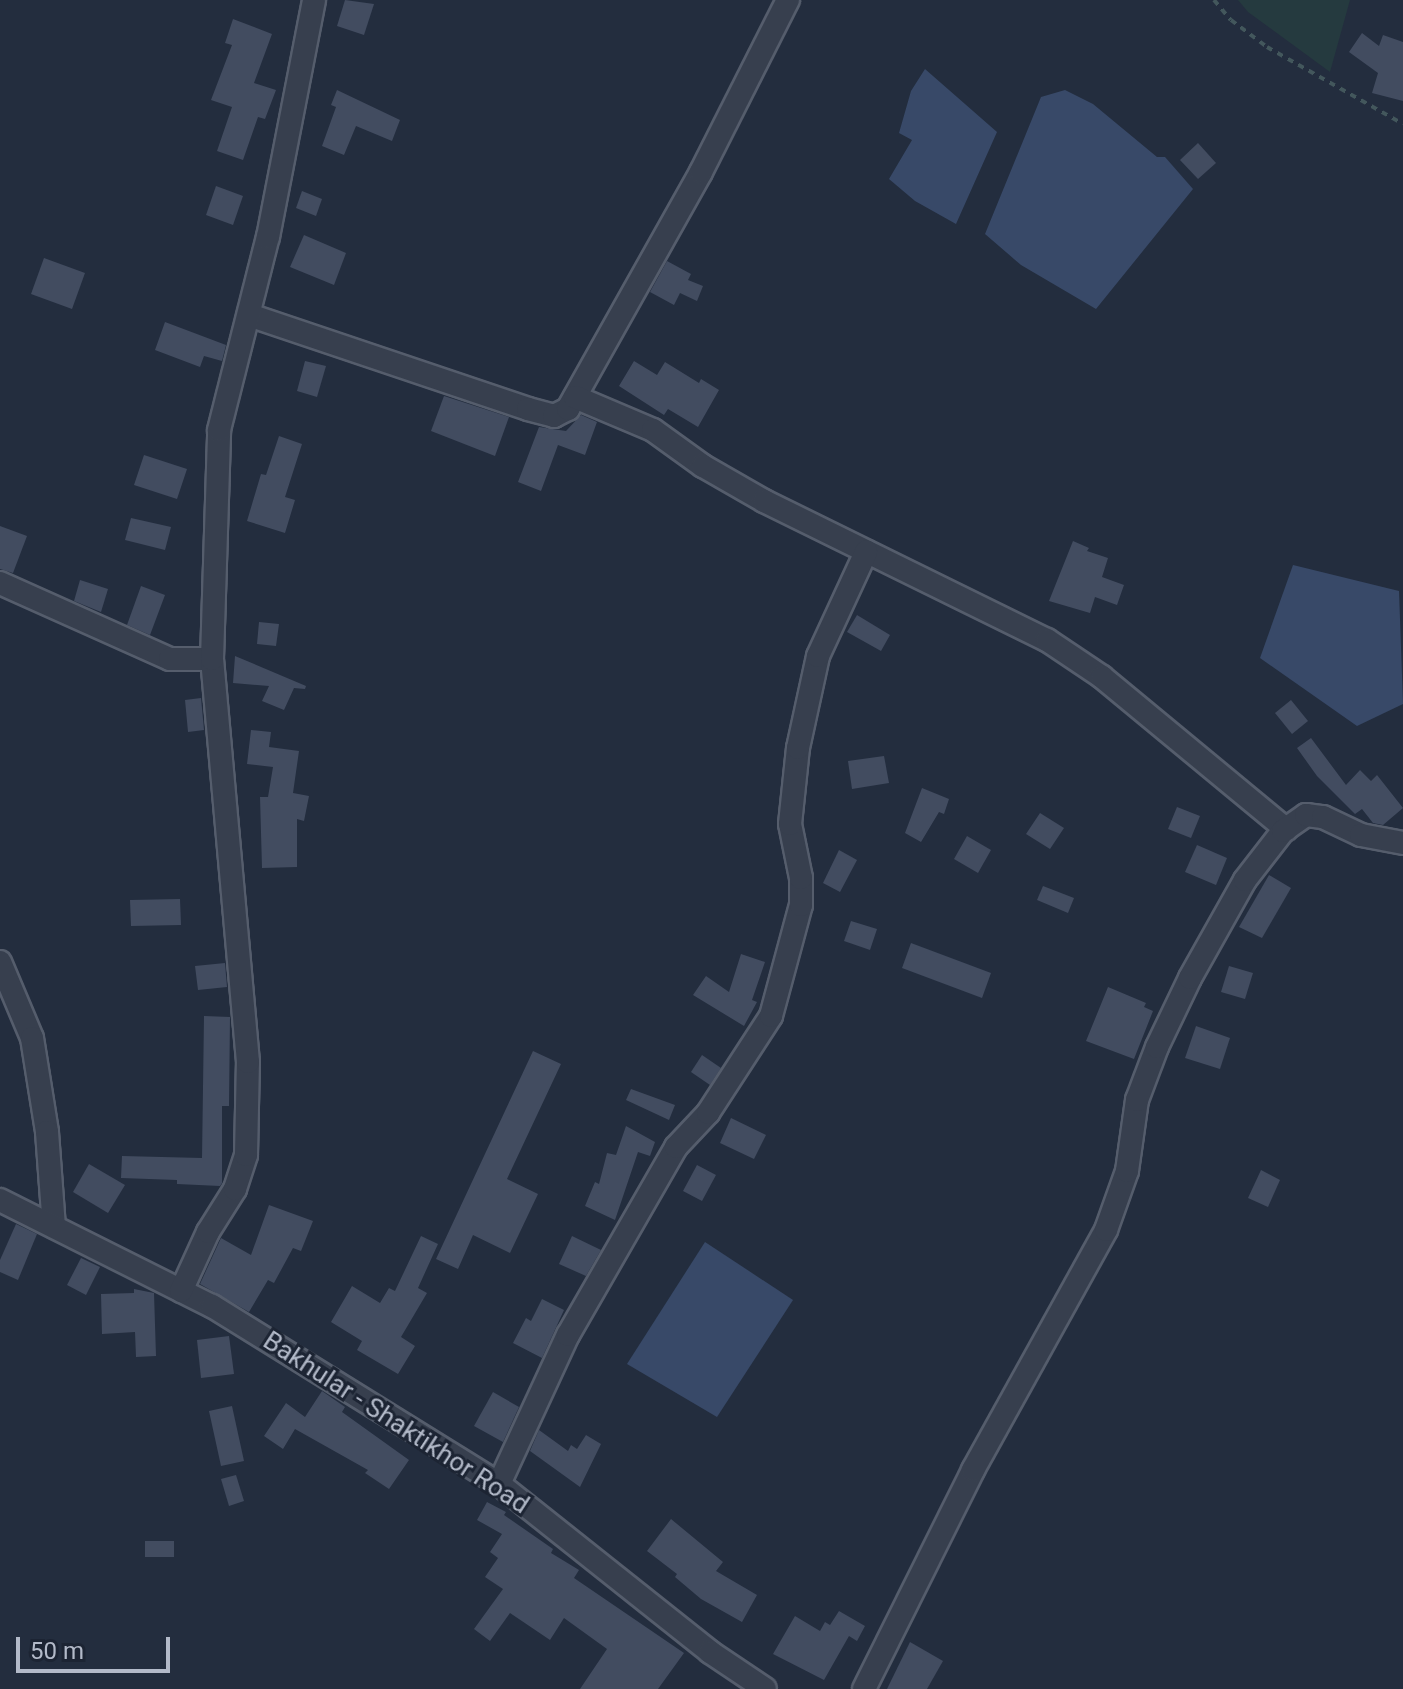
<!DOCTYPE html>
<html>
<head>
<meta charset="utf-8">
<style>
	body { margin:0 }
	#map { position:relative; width:1403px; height:1689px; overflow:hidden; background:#232d3e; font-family:Roboto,sans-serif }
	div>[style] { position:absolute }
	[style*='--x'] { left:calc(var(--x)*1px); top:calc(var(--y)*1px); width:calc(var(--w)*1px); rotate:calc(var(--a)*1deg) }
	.green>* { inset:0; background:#253a3f }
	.water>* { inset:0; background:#384968 }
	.building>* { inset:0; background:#424c60 }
	.path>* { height:4px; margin-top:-2px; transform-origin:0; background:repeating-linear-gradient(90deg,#43575c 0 6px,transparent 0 12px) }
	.roads { filter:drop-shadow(2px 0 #555d6c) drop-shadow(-2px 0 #555d6c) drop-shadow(0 2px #555d6c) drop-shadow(0 -2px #555d6c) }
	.minor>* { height:22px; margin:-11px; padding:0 11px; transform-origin:11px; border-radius:11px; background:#373f4e }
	span { translate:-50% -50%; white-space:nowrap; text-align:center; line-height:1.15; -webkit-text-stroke:6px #1c2433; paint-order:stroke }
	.street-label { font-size:26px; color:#b3bac9 }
	.scale { position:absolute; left:16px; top:1637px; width:154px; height:36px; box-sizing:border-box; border:4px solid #b3bac9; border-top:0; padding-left:10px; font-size:24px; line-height:28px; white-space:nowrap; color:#b3bac9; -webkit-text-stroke:6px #1c2433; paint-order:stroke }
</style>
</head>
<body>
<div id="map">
	<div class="green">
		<i style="clip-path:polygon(1238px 0,1350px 0,1330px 72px,1248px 12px)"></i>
	</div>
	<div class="water">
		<i style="clip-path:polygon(925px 69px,997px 132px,956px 224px,915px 201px,889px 179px,912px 140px,899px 133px,911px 91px)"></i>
		<i style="clip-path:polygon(1065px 90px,1093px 104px,1157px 157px,1165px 157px,1193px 189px,1096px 309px,1021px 265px,985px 234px,1041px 97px)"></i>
		<i style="clip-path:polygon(1293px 565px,1399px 591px,1403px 704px,1357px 726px,1260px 658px)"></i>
		<i style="clip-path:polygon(705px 1242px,793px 1300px,717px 1417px,627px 1364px)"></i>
	</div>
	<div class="building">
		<i style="clip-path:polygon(345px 0,374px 4px,364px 35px,337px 26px)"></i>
		<i style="clip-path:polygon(233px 19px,272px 34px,254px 83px,276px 90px,265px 119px,258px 117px,243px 160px,217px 151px,232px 107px,211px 100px,232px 45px,225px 43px)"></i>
		<i style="clip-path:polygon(1362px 33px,1379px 46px,1383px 35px,1403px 42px,1403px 101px,1372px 93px,1378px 73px,1349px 52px)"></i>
		<i style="clip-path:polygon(337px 90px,400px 120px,392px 141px,356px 126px,344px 155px,322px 146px,336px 107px,331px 105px)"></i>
		<i style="clip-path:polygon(1198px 143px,1216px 163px,1198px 179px,1180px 160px)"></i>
		<i style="clip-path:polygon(216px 186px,243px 196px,233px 225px,206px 215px)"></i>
		<i style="clip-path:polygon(302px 191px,322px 199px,316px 216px,296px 208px)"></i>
		<i style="clip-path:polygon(304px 235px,346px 253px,334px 285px,290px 267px)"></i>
		<i style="clip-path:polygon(44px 258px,85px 273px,72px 309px,31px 294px)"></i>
		<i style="clip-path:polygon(667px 261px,691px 274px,688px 280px,703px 286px,697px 301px,680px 293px,674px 305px,650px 292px)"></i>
		<i style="clip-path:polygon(165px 322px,226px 345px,222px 361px,204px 356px,200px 367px,155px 350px)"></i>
		<i style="clip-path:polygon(305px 361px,326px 366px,317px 397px,297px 391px)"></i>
		<i style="clip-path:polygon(634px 361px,657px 375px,665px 362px,699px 383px,701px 379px,719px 390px,698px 427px,668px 409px,664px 415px,619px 386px)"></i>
		<i style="clip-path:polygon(444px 396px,509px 417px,495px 456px,431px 431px)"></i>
		<i style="clip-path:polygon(581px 415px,597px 422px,585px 455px,558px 445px,541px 491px,518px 482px,539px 427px,566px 431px)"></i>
		<i style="clip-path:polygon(279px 436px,302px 444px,285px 497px,295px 500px,285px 533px,247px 521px,261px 474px,266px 475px)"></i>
		<i style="clip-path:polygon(144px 455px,187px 469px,177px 499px,134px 485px)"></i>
		<i style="clip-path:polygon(131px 518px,171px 527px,165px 550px,125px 540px)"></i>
		<i style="clip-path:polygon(0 526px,27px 536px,13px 573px,0 569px)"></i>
		<i style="clip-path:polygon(1073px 541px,1089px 548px,1087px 551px,1108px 558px,1102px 577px,1124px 585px,1117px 605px,1095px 597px,1090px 613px,1049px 601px)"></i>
		<i style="clip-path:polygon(80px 580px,108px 589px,101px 612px,74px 601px)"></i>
		<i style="clip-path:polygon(141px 586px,165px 595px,150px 635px,127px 625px)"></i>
		<i style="clip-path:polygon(857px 615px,890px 635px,881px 651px,847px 632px)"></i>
		<i style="clip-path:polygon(259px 622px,279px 624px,276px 646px,257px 644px)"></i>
		<i style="clip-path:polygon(235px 656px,306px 686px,305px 689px,294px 688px,284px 710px,262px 701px,269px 686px,233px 683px)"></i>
		<i style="clip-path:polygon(201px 698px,204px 730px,188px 732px,185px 700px)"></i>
		<i style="clip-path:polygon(1291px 700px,1308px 721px,1292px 734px,1275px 713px)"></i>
		<i style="clip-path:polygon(251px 730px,271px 732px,269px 747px,299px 751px,293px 793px,309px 796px,304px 821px,297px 819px,297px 867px,262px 868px,260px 797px,268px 797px,273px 767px,247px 764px)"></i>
		<i style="clip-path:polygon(1311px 738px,1346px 785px,1360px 770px,1371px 781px,1377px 775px,1403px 808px,1383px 825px,1373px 823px,1362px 809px,1355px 814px,1317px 776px,1297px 748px)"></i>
		<i style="clip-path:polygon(884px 756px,889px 783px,852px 789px,848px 761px)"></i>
		<i style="clip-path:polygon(922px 788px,949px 799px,944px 814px,939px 812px,921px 842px,905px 833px)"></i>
		<i style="clip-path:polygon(1177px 807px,1200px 816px,1191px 838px,1168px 829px)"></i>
		<i style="clip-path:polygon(1040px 813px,1064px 828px,1050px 849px,1026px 834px)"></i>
		<i style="clip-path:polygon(967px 836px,991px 850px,978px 873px,954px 859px)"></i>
		<i style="clip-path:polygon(1197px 845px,1227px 858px,1216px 885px,1185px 872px)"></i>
		<i style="clip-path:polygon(839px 850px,857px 860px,840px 892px,823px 883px)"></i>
		<i style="clip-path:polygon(1269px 875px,1291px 888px,1262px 938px,1239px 927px)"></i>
		<i style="clip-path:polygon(1043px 886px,1074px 898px,1068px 913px,1037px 900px)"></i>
		<i style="clip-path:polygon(180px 899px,181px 925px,131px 926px,130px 900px)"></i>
		<i style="clip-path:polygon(851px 921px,877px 929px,870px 950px,844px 941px)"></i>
		<i style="clip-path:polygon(911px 943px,991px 973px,982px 998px,902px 968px)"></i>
		<i style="clip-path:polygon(741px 954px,765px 962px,752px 1000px,757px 1002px,744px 1026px,693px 995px,706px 976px,729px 992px)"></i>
		<i style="clip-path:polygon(225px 963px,227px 987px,198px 990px,195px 966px)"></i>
		<i style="clip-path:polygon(1229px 966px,1253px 973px,1245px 999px,1221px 992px)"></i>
		<i style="clip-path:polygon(1108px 987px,1146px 1003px,1144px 1007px,1153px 1011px,1134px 1059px,1086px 1041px)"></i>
		<i style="clip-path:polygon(204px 1016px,230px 1017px,229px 1106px,222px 1106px,222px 1183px,220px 1186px,177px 1184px,177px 1180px,121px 1178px,122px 1156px,202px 1158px)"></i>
		<i style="clip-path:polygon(1196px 1026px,1230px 1038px,1220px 1069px,1185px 1058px)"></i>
		<i style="clip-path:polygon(533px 1051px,561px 1064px,507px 1179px,538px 1194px,510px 1253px,473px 1235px,458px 1269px,436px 1259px)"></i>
		<i style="clip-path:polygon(702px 1055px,721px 1068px,710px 1085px,691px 1072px)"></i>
		<i style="clip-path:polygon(631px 1089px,675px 1105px,669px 1120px,626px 1100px)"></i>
		<i style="clip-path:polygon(731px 1118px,766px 1135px,754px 1159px,720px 1143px)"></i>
		<i style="clip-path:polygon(626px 1126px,655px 1142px,650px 1156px,638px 1152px,615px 1220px,585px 1206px,595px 1182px,599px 1184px,607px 1153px,616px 1155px)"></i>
		<i style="clip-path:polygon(89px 1164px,125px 1185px,108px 1213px,73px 1192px)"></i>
		<i style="clip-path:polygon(697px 1165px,716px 1175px,702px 1201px,683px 1191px)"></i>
		<i style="clip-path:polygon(1261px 1170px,1280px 1180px,1268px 1207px,1248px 1198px)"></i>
		<i style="clip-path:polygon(269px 1205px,313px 1221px,301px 1251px,293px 1248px,274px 1283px,268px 1280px,249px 1312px,200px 1284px,221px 1238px,251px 1255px)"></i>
		<i style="clip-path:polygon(16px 1224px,37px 1234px,18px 1280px,0 1272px,0 1260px)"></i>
		<i style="clip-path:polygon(421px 1236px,438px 1244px,418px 1288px,427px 1293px,401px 1337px,415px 1346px,398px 1374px,357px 1350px,362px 1341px,331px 1322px,352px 1286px,380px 1303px,389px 1288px,395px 1291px)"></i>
		<i style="clip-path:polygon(572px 1236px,601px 1250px,586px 1276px,559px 1264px)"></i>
		<i style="clip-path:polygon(81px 1258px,100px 1267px,86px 1295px,67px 1285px)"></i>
		<i style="clip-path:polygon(134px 1289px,154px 1293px,156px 1356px,136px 1357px,135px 1332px,102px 1334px,101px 1294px,134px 1293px)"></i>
		<i style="clip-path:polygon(542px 1299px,564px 1310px,542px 1358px,513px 1343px,526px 1318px,531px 1321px)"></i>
		<i style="clip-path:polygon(229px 1336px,234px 1374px,201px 1378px,197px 1340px)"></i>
		<i style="clip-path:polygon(322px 1391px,345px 1407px,342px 1412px,409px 1460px,389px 1489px,365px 1473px,368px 1470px,295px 1429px,283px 1449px,264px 1436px,286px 1403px,305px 1417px)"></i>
		<i style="clip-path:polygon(493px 1392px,519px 1407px,503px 1442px,474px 1426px)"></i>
		<i style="clip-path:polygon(232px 1406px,244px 1461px,221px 1466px,209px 1411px)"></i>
		<i style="clip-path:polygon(539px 1430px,568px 1451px,571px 1445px,577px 1449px,586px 1435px,601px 1444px,580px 1487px,530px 1451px)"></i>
		<i style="clip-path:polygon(236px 1475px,244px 1501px,229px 1506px,221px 1479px)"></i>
		<i style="clip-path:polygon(487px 1502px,506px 1512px,504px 1515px,553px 1549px,551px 1553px,579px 1570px,574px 1578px,684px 1653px,658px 1689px,580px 1689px,607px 1649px,564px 1618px,550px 1640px,510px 1613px,490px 1641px,474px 1629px,503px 1589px,485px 1577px,498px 1558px,490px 1552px,502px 1534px,477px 1520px)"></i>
		<i style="clip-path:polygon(671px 1519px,723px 1562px,716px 1571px,757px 1595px,742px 1622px,701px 1599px,675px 1577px,677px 1574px,647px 1551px)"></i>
		<i style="clip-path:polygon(145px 1541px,174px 1541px,174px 1557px,145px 1557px)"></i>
		<i style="clip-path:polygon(839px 1611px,865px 1626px,857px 1641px,849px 1636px,824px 1680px,773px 1654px,795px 1616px,820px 1631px,825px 1622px,830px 1625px)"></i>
		<i style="clip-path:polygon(910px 1642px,943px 1661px,927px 1689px,887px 1689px)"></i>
	</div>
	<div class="path">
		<i style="--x:1214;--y:0;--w:26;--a:50"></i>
		<i style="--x:1231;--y:20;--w:45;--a:36.9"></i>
		<i style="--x:1267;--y:47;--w:156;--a:29.5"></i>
	</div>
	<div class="roads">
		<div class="minor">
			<i style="--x:249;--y:315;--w:294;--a:18.6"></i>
			<i style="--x:528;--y:409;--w:27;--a:15"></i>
			<i style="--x:554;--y:416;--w:16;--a:-27"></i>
			<i style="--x:568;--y:409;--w:272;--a:-60.7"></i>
			<i style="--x:701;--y:172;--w:193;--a:-63.2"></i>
			<i style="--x:575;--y:397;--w:85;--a:22.9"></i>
			<i style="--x:653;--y:430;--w:62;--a:35.8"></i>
			<i style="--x:703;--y:466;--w:70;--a:29.8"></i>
			<i style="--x:764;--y:501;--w:315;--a:26.2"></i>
			<i style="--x:1047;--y:640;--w:66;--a:33.9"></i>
			<i style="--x:1102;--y:677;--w:239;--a:39.6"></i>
			<i style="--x:0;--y:583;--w:186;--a:24.1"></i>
			<i style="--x:170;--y:659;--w:42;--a:0"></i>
			<i style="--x:0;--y:962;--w:82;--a:67.2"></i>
			<i style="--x:32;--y:1038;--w:95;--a:80.9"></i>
			<i style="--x:47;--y:1132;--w:95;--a:85.8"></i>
			<i style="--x:0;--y:1200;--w:237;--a:26.6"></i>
			<i style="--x:212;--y:1306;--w:338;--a:31.8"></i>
			<i style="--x:499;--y:1484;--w:270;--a:38.5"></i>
			<i style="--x:710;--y:1652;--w:66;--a:33.9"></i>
			<i style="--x:181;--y:1291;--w:65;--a:-65.4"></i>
			<i style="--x:208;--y:1232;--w:51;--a:-57.9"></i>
			<i style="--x:235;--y:1189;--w:36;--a:-72"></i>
			<i style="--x:246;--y:1155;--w:93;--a:-88.8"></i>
			<i style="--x:248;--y:1062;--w:405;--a:-95.1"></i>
			<i style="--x:212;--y:659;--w:229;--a:-88.2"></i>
			<i style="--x:219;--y:430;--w:199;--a:-75.8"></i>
			<i style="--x:268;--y:237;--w:241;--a:-79"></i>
			<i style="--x:499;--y:1484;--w:164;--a:-65.2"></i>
			<i style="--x:568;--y:1335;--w:217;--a:-60.1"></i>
			<i style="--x:676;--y:1147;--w:47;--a:-46.7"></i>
			<i style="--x:708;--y:1113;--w:116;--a:-57"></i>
			<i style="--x:771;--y:1016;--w:115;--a:-74.9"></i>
			<i style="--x:801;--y:905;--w:27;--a:-90"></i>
			<i style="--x:801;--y:878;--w:55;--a:-101.5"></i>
			<i style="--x:790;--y:824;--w:76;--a:-84"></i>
			<i style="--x:798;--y:748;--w:94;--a:-77.7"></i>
			<i style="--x:818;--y:656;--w:115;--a:-65.2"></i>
			<i style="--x:864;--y:1689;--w:245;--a:-63.5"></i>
			<i style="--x:973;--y:1470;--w:274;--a:-61"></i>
			<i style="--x:1106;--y:1230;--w:63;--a:-70.4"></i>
			<i style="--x:1127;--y:1171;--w:72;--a:-82"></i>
			<i style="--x:1137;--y:1100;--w:57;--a:-69.3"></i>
			<i style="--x:1157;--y:1047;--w:76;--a:-64.4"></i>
			<i style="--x:1190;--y:978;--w:112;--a:-60.7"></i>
			<i style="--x:1245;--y:880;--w:62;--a:-52.2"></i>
			<i style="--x:1283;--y:831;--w:28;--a:-35"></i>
			<i style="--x:1306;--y:815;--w:17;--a:7"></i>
			<i style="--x:1323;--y:817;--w:42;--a:25.3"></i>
			<i style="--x:1361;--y:835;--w:43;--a:10.8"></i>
		</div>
	</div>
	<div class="street-label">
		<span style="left:396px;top:1423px;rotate:33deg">Bakhular - Shaktikhor Road</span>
	</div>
	<div class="scale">50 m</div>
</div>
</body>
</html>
